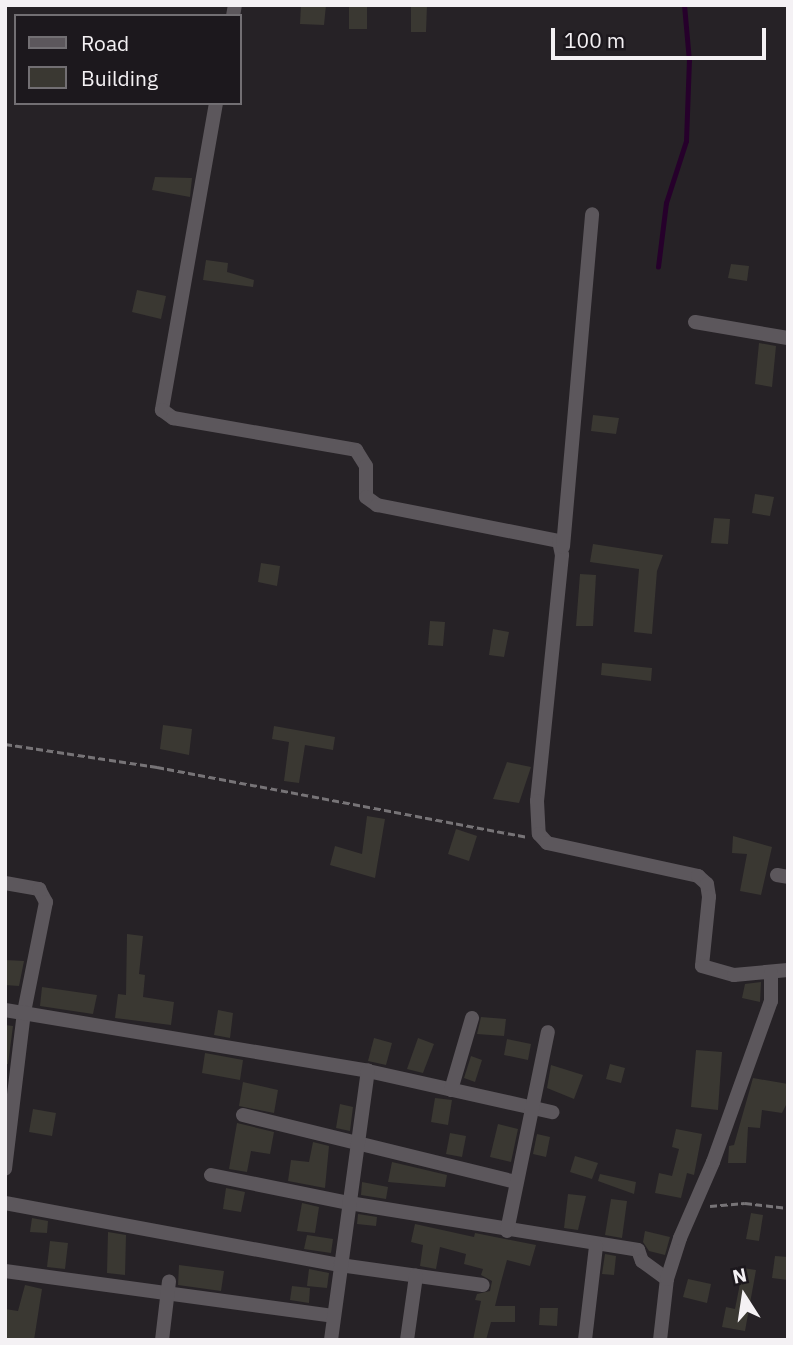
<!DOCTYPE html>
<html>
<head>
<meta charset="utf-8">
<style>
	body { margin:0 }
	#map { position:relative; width:793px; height:1345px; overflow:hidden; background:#262226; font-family:"IBM Plex Sans",sans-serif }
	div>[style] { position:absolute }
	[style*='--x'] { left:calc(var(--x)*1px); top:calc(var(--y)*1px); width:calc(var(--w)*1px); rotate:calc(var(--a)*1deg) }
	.stream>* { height:4.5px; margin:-2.25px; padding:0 2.25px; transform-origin:2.25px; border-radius:2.25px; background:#26002b }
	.building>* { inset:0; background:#3a3832 }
	.path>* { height:2.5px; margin-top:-1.25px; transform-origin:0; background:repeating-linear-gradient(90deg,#777477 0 7px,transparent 0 10.5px) }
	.minor>* { height:14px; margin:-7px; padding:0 7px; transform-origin:7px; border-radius:7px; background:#5c575c }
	span { translate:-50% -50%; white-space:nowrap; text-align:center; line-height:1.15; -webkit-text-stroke:5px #1c181d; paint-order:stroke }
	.frame { position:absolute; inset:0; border:7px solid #f4f1f4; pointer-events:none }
	.legend { position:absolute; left:14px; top:14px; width:228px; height:91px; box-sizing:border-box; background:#1c181d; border:2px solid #726f73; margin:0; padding:9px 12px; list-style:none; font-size:21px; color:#f4f1f4 }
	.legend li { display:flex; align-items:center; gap:14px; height:35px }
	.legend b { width:35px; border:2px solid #726f73 }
	.north { position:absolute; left:709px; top:1261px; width:70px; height:70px; -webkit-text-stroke:5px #1c181d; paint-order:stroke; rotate:348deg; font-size:19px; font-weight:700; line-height:28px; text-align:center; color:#f4f1f4 }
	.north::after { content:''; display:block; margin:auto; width:24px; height:32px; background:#f4f1f4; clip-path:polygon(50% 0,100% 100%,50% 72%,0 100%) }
	.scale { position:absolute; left:551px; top:28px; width:215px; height:32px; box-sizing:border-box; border:4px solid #f4f1f4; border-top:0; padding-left:9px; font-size:21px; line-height:24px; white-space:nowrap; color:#f4f1f4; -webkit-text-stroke:5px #1c181d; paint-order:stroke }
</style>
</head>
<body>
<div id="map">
	<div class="stream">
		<i style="--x:658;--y:267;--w:64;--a:-82.9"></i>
		<i style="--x:666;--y:203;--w:65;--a:-72.1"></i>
		<i style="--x:686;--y:141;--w:80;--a:-87.9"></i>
		<i style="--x:689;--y:61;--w:56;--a:-95.1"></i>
	</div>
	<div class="building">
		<i style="clip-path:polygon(301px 5px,326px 5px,324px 25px,300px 24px)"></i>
		<i style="clip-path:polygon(349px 5px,367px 5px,367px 29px,349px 29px)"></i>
		<i style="clip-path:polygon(411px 5px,427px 5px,426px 32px,411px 32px)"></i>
		<i style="clip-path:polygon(155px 177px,192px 178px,190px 197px,152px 190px)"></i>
		<i style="clip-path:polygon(206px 260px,228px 263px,227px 272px,254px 280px,253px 287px,203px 280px)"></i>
		<i style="clip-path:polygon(731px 264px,749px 266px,747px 281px,728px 278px)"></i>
		<i style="clip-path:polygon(137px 290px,166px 296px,161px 319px,132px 312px)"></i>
		<i style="clip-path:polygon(759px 343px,776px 346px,772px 387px,755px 384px)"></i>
		<i style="clip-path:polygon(593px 415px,619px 418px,616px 434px,591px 431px)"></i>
		<i style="clip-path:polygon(755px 494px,774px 497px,770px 516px,752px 513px)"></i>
		<i style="clip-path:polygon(714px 518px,730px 519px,728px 544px,711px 543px)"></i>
		<i style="clip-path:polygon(593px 544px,663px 555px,657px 571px,652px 634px,634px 632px,639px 569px,590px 562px)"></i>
		<i style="clip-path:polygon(261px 563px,280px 566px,277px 586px,258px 582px)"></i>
		<i style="clip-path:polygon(580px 574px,596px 575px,593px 626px,576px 626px)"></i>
		<i style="clip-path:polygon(430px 621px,445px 622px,443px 646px,428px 645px)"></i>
		<i style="clip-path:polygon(493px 629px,509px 632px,504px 657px,489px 655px)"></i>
		<i style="clip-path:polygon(602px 663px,652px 668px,651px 681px,601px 675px)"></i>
		<i style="clip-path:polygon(163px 725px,192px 729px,189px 755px,160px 749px)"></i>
		<i style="clip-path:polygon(274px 726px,335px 737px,333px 750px,305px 745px,299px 783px,284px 781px,289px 742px,272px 739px)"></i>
		<i style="clip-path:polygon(507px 762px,531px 767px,519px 803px,493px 799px)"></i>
		<i style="clip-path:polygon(367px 816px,385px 819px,375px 878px,330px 865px,335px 846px,362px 854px)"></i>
		<i style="clip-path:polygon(456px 829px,477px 836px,469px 861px,448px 854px)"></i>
		<i style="clip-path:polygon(733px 836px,772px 847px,761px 895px,740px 891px,747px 854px,732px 853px)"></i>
		<i style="clip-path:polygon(127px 934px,143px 936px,139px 974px,145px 975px,143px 997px,174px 1002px,171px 1025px,115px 1018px,118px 994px,126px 995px)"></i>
		<i style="clip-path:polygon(5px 960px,24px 961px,19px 986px,5px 985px)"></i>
		<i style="clip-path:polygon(761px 982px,760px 1002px,742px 998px,745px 984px)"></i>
		<i style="clip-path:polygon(42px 987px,97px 995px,93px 1014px,40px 1006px)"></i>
		<i style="clip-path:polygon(218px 1010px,233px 1013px,230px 1038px,214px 1035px)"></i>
		<i style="clip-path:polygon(481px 1017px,506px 1019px,504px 1036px,477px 1034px)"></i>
		<i style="clip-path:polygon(5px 1025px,13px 1026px,8px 1064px,5px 1064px)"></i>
		<i style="clip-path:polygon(374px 1038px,392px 1043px,386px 1065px,368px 1061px)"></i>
		<i style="clip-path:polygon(418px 1038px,434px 1044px,423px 1073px,407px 1069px)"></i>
		<i style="clip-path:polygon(507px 1039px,531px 1044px,528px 1060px,504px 1055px)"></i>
		<i style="clip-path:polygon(696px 1050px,722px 1052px,718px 1110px,691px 1107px)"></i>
		<i style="clip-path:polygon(205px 1053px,243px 1060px,240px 1080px,202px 1073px)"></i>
		<i style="clip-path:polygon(471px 1056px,482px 1060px,475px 1082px,464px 1078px)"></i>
		<i style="clip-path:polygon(610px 1064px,625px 1068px,621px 1083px,606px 1079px)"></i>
		<i style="clip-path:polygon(551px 1065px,583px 1075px,574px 1099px,547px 1088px)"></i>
		<i style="clip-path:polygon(753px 1078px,788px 1084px,786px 1105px,782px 1113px,762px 1110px,760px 1128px,748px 1127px,746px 1163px,728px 1163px,729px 1146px,734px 1145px)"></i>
		<i style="clip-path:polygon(243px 1082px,278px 1090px,274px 1113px,239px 1106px)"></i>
		<i style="clip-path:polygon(435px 1098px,452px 1100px,448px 1125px,431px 1122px)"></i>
		<i style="clip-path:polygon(340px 1104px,353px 1107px,350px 1131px,336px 1128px)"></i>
		<i style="clip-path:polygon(33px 1109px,56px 1113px,52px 1136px,29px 1132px)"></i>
		<i style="clip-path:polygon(237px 1123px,274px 1132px,270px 1154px,251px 1151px,247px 1172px,229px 1169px)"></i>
		<i style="clip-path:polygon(498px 1124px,518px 1129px,511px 1162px,490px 1157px)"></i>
		<i style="clip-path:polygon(676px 1129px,702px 1134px,694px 1175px,687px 1173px,681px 1198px,655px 1193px,659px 1173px,672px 1176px,679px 1149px,672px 1147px)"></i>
		<i style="clip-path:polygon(450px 1133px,466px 1136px,462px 1157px,446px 1154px)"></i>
		<i style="clip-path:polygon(537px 1134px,550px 1137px,546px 1157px,533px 1154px)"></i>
		<i style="clip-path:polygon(313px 1142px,329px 1146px,325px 1188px,288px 1181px,291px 1160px,309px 1162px)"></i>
		<i style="clip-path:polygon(575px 1156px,598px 1163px,592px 1179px,570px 1172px)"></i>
		<i style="clip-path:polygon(392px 1162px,447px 1175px,445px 1187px,388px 1182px)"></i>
		<i style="clip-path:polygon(600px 1174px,636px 1182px,634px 1194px,598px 1181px)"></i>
		<i style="clip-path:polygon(362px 1182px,388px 1187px,386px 1199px,361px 1195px)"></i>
		<i style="clip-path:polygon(226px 1188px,245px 1192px,241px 1212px,223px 1209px)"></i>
		<i style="clip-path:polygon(568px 1194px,586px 1196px,578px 1230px,564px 1228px)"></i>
		<i style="clip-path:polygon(611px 1199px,627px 1201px,622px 1238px,605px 1235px)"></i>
		<i style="clip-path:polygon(302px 1203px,319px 1207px,315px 1233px,297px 1231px)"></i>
		<i style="clip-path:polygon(751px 1213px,763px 1215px,759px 1241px,746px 1239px)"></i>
		<i style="clip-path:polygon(358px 1214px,377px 1217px,376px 1226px,357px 1224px)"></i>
		<i style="clip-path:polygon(32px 1218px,48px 1221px,47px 1233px,30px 1232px)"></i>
		<i style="clip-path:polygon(415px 1224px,474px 1237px,475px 1233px,536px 1245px,530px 1266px,507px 1260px,501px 1282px,495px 1306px,515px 1306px,515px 1322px,491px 1322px,486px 1340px,473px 1340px,481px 1301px,475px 1300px,477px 1294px,490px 1291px,492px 1281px,481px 1275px,483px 1269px,464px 1264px,466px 1254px,440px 1247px,436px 1269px,420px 1266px,423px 1245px,411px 1242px)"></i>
		<i style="clip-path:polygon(645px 1231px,670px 1237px,665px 1255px,649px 1251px,643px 1242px)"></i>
		<i style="clip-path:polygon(108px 1232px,126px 1235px,125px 1275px,107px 1273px)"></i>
		<i style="clip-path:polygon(307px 1235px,333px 1239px,331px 1253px,304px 1249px)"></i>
		<i style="clip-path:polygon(50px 1241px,68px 1243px,65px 1269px,47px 1267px)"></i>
		<i style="clip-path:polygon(605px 1254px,616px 1256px,614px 1275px,602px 1274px)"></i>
		<i style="clip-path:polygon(775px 1256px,788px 1257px,788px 1280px,772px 1278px)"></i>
		<i style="clip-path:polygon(179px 1265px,224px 1271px,221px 1291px,178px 1285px)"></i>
		<i style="clip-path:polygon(743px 1268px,756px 1270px,745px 1331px,722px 1327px,726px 1307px,735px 1309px)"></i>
		<i style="clip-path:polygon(309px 1269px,329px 1273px,327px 1288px,307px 1286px)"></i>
		<i style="clip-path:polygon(688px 1279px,711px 1284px,707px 1303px,683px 1297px)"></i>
		<i style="clip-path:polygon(25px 1285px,42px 1289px,34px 1340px,5px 1340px,5px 1309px,18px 1311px)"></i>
		<i style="clip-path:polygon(292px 1286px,310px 1288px,309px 1303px,290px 1300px)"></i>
		<i style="clip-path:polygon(540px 1308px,558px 1308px,557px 1326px,539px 1325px)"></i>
	</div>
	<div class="path">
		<i style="--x:5;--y:744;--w:154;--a:8.6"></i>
		<i style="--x:157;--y:767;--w:376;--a:10.7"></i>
		<i style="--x:710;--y:1206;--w:35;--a:-5"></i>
		<i style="--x:745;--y:1203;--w:43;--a:6.6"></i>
	</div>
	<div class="minor">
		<i style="--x:233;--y:16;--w:11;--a:-80"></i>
		<i style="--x:216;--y:103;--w:312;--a:100"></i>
		<i style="--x:162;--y:410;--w:14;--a:36"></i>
		<i style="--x:173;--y:418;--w:186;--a:9.9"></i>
		<i style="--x:356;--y:450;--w:19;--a:58"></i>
		<i style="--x:366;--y:466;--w:31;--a:90"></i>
		<i style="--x:366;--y:497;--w:14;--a:36"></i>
		<i style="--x:377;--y:505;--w:186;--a:11.2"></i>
		<i style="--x:559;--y:541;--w:14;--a:78"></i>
		<i style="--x:562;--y:555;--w:247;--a:95.8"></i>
		<i style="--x:537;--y:801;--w:33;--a:87"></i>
		<i style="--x:539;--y:834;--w:12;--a:48"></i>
		<i style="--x:547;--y:843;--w:155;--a:12.3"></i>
		<i style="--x:698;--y:876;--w:12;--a:42"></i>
		<i style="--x:707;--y:884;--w:13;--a:81"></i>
		<i style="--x:709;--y:897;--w:69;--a:95.8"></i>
		<i style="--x:702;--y:966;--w:33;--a:16"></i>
		<i style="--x:734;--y:975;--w:54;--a:-5.3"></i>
		<i style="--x:695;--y:322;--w:94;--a:9.8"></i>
		<i style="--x:563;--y:547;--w:334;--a:-85"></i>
		<i style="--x:777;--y:875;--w:11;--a:10"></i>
		<i style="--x:5;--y:883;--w:35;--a:10"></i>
		<i style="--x:39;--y:889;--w:15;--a:62"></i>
		<i style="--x:46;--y:902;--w:112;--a:101.3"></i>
		<i style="--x:24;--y:1012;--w:158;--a:96.9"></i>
		<i style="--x:5;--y:1010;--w:368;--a:9.5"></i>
		<i style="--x:368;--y:1071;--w:189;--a:12.6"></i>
		<i style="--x:451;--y:1090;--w:75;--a:-73.7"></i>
		<i style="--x:243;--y:1115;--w:280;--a:13.8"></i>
		<i style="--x:211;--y:1175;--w:141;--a:11.5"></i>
		<i style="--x:349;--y:1203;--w:293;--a:9.2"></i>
		<i style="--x:638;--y:1250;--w:12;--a:70"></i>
		<i style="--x:642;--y:1261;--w:31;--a:36"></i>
		<i style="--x:5;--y:1203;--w:341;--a:10.5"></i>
		<i style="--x:340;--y:1265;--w:144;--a:8"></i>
		<i style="--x:507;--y:1231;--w:203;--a:-78.4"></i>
		<i style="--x:5;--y:1271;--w:331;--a:7.8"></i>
		<i style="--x:162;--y:1340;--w:59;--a:-83.2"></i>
		<i style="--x:331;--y:1340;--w:272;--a:-82.2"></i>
		<i style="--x:407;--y:1340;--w:65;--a:-82"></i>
		<i style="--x:585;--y:1340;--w:95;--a:-83.3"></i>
		<i style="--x:660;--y:1340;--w:61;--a:-83.5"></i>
		<i style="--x:667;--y:1279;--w:43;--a:-72.4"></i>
		<i style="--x:680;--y:1238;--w:83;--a:-66.5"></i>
		<i style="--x:713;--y:1162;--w:171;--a:-70.2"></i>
		<i style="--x:771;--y:1001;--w:28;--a:-90"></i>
	</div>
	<div class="frame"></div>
	<ul class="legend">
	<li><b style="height:9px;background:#5c575c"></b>Road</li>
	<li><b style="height:19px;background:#3a3832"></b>Building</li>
	</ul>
	<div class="north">N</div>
	<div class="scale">100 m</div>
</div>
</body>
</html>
